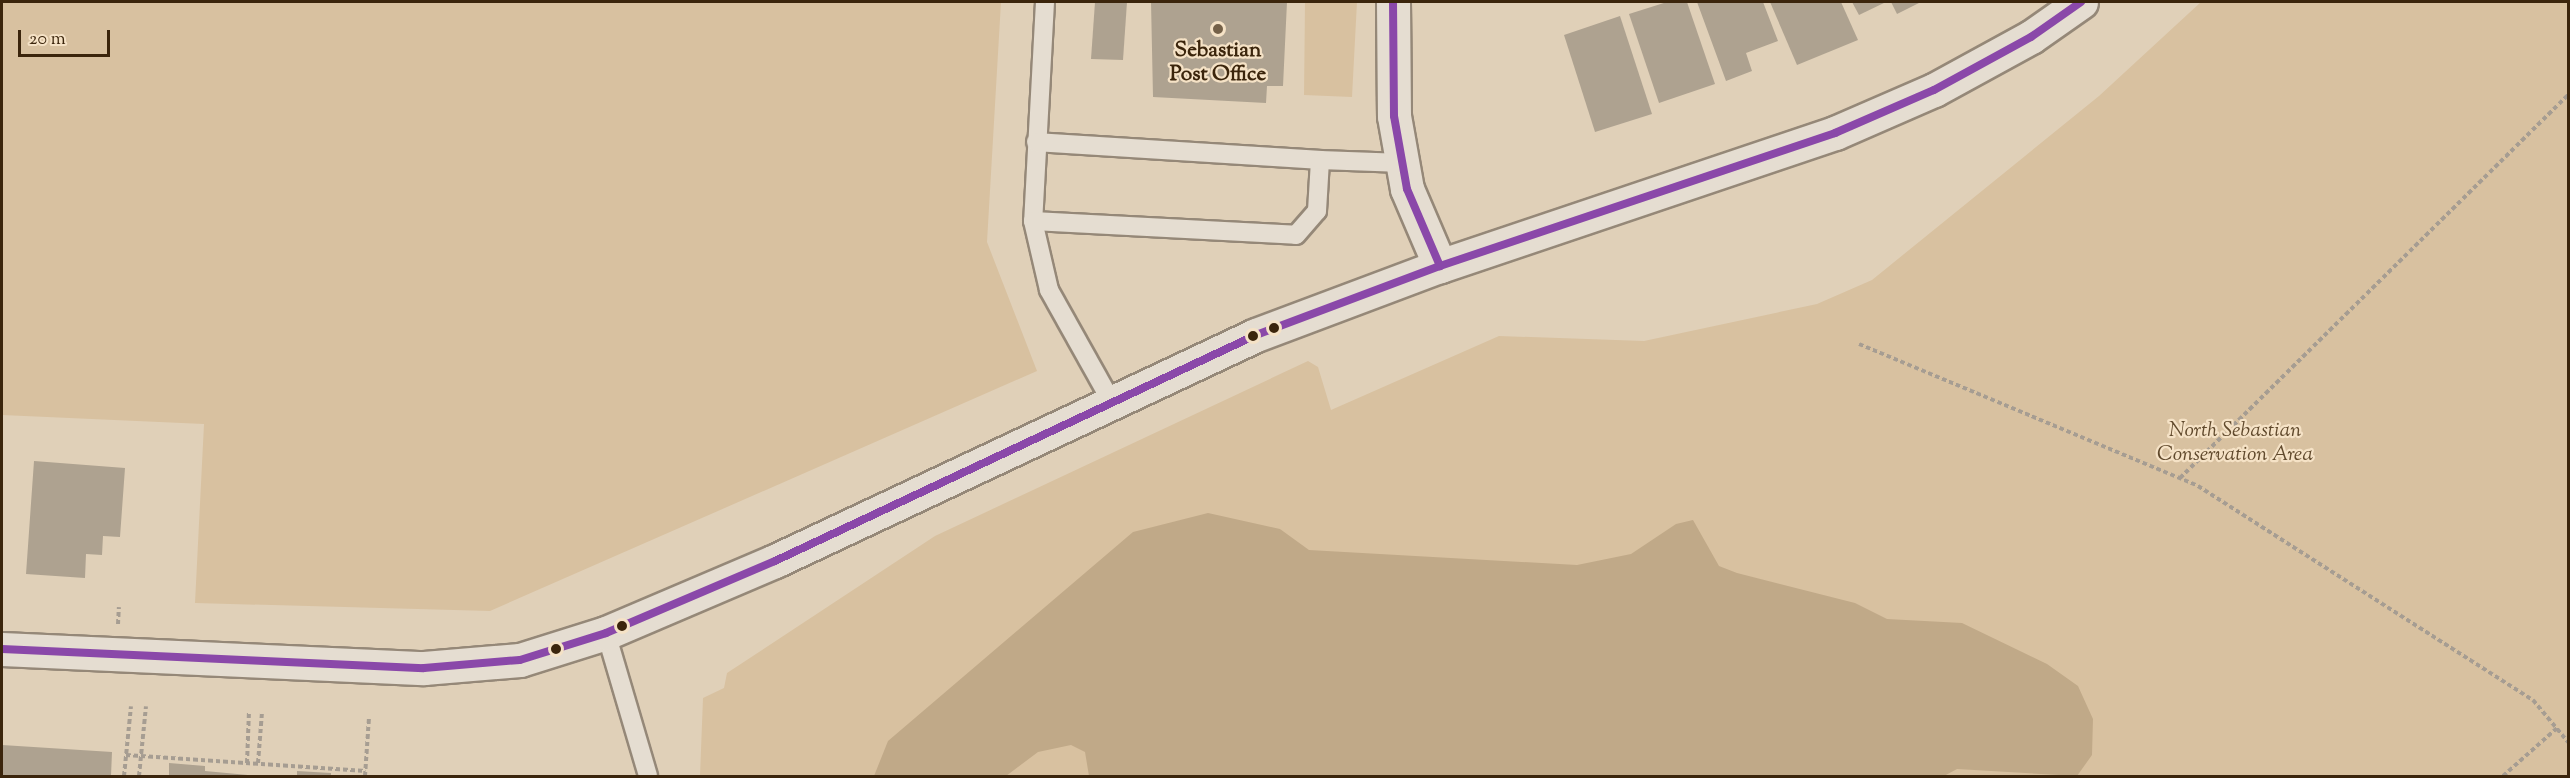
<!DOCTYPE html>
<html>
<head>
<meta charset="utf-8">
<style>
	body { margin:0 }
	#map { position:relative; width:2570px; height:778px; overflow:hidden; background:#e0d0b8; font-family:"Sorts Mill Goudy",serif }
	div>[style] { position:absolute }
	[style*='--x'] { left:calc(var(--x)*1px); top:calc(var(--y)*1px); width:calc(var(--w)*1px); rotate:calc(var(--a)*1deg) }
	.green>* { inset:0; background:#d8c1a0 }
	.water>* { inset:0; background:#c0a988 }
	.building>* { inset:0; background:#aea290 }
	.path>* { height:4px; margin-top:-2px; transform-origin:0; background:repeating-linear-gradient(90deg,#a69d92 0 4.5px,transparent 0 7.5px) }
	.roads { filter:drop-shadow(2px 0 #958878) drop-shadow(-2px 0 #958878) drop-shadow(0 2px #958878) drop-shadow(0 -2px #958878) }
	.service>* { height:18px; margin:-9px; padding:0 9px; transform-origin:9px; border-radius:9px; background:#e5ddd1 }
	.minor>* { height:33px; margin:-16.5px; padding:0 16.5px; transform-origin:16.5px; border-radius:16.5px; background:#e5ddd1 }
	.tertiary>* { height:33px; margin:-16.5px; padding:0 16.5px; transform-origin:16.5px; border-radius:16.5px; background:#e5ddd1 }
	.bus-1>* { height:8px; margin:-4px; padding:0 4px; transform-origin:4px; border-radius:4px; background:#8a48a9 }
	.dots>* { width:16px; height:16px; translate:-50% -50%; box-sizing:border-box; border:3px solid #f5e2c6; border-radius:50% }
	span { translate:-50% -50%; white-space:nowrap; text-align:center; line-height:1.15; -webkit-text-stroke:4.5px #f5e2c6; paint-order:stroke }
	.poi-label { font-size:21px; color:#3b250c; font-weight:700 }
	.park-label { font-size:21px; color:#60492c; font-style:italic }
	.frame { position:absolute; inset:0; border:3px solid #3b250c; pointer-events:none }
	.scale { position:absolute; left:18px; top:30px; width:92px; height:27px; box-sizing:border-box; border:3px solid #3b250c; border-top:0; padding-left:8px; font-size:18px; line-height:21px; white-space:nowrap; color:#3b250c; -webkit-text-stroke:4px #f5e2c6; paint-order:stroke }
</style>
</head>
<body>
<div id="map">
	<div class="green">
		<i style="clip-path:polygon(2px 2px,1001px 2px,987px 242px,1037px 371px,490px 611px,195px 603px,204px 424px,2px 415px)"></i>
		<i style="clip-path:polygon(1305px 2px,1357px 2px,1352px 97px,1304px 95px)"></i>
		<i style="clip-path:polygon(2201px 2px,2568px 2px,2568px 776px,700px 776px,703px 698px,724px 688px,727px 673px,935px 536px,1308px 361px,1318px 367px,1331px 410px,1499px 336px,1644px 341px,1817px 304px,1872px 280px,2099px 96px)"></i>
	</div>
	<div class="water">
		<i style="clip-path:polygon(1208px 513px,1280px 529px,1309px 550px,1577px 565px,1631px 554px,1676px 524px,1693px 520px,1719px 566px,1737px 573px,1855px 603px,1887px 619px,1962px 623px,2047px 664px,2078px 686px,2093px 719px,2092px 755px,2077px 776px,1957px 769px,1944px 776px,1089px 776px,1085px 752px,1071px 745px,1038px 752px,1006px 776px,874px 776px,888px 741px,1133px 532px)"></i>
	</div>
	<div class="building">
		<i style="clip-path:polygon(1095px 2px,1127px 2px,1123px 60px,1091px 59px)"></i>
		<i style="clip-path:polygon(1151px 2px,1287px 2px,1283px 86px,1267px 86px,1266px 103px,1153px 97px)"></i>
		<i style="clip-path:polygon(1667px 2px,1687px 2px,1715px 84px,1659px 103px,1629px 14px)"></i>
		<i style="clip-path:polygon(1697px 2px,1763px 2px,1778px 41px,1746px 53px,1752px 71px,1726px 81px)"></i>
		<i style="clip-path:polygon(1770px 2px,1841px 2px,1858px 40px,1797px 65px)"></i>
		<i style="clip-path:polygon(1852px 2px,1886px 2px,1859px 15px)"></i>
		<i style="clip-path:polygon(1891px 2px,1921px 2px,1897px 14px)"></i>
		<i style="clip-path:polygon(1620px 16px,1652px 114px,1595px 132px,1564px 35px)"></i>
		<i style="clip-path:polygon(34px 461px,125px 468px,120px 537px,103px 536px,102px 555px,86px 554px,85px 578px,26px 574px)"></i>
		<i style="clip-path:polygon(2px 745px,112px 752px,111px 776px,2px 776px)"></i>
		<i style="clip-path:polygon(169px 763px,205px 766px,205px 771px,259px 776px,169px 776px)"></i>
		<i style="clip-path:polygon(297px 771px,331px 773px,331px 776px,297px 776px)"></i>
	</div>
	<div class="path">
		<i style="--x:1859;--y:344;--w:368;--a:22.7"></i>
		<i style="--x:2198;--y:486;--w:398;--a:32.6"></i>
		<i style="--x:2533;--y:700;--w:55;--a:50.2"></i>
		<i style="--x:2180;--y:478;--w:545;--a:-44.63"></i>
		<i style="--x:118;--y:624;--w:17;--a:-87"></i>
		<i style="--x:126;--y:755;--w:240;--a:3.8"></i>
		<i style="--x:247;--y:763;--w:51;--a:-87.8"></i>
		<i style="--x:258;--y:763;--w:51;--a:-85.5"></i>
		<i style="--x:124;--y:776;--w:70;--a:-84.3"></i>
		<i style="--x:139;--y:776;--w:70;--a:-84.3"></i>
		<i style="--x:365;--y:776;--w:58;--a:-86.1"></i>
		<i style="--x:2503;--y:776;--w:72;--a:-41.6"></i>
	</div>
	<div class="roads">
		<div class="service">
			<i style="--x:1045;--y:2;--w:219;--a:93.1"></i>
			<i style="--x:1033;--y:221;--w:71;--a:76.9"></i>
			<i style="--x:1049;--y:290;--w:127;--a:60.8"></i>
			<i style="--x:1036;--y:142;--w:285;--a:3.6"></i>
			<i style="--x:1033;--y:221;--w:263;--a:3"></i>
			<i style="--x:1296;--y:235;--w:32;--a:-49"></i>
			<i style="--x:1317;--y:211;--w:51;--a:-86.6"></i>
			<i style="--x:1320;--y:160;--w:83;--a:2.1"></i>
			<i style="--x:606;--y:633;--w:149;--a:73.6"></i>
		</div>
		<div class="minor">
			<i style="--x:1393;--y:2;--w:114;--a:89.5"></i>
			<i style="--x:1394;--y:116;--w:74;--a:79.9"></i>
			<i style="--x:1407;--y:189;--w:84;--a:66.8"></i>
		</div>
		<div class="tertiary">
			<i style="--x:2;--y:649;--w:422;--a:2.6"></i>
			<i style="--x:424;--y:668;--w:96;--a:-4.8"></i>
			<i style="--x:520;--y:660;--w:90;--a:-17.4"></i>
			<i style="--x:606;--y:633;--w:184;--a:-23.1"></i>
			<i style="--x:775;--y:561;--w:531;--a:-25.17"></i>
			<i style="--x:1256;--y:335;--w:197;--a:-20.6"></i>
			<i style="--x:1440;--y:266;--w:417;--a:-18.6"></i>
			<i style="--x:1835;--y:133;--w:108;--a:-23.5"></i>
			<i style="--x:1934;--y:90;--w:111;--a:-28.7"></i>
			<i style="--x:2031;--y:37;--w:61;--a:-35"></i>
		</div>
	</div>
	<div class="bus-1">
		<i style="--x:1393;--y:2;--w:114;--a:89.5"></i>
		<i style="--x:1394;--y:116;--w:74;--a:79.9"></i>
		<i style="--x:1407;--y:189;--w:84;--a:66.8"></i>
		<i style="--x:2;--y:649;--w:422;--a:2.6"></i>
		<i style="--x:424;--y:668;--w:96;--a:-4.8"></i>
		<i style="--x:520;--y:660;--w:90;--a:-17.4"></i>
		<i style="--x:606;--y:633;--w:184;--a:-23.1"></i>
		<i style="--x:775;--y:561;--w:531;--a:-25.17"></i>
		<i style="--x:1256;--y:335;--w:197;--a:-20.6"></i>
		<i style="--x:1440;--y:266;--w:417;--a:-18.6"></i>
		<i style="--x:1835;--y:133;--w:108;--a:-23.5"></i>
		<i style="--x:1934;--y:90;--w:111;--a:-28.7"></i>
		<i style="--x:2031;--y:37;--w:61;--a:-35"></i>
	</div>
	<div class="dots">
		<i style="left:1218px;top:29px;background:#756148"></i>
		<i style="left:1274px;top:328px;background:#3b250c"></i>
		<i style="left:1253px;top:336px;background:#3b250c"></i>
		<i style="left:622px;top:626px;background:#3b250c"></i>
		<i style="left:556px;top:649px;background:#3b250c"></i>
	</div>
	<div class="poi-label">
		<span style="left:1218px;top:63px">Sebastian<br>Post Office</span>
	</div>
	<div class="park-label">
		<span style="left:2235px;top:443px">North Sebastian<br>Conservation Area</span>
	</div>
	<div class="frame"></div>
	<div class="scale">20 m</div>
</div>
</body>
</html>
